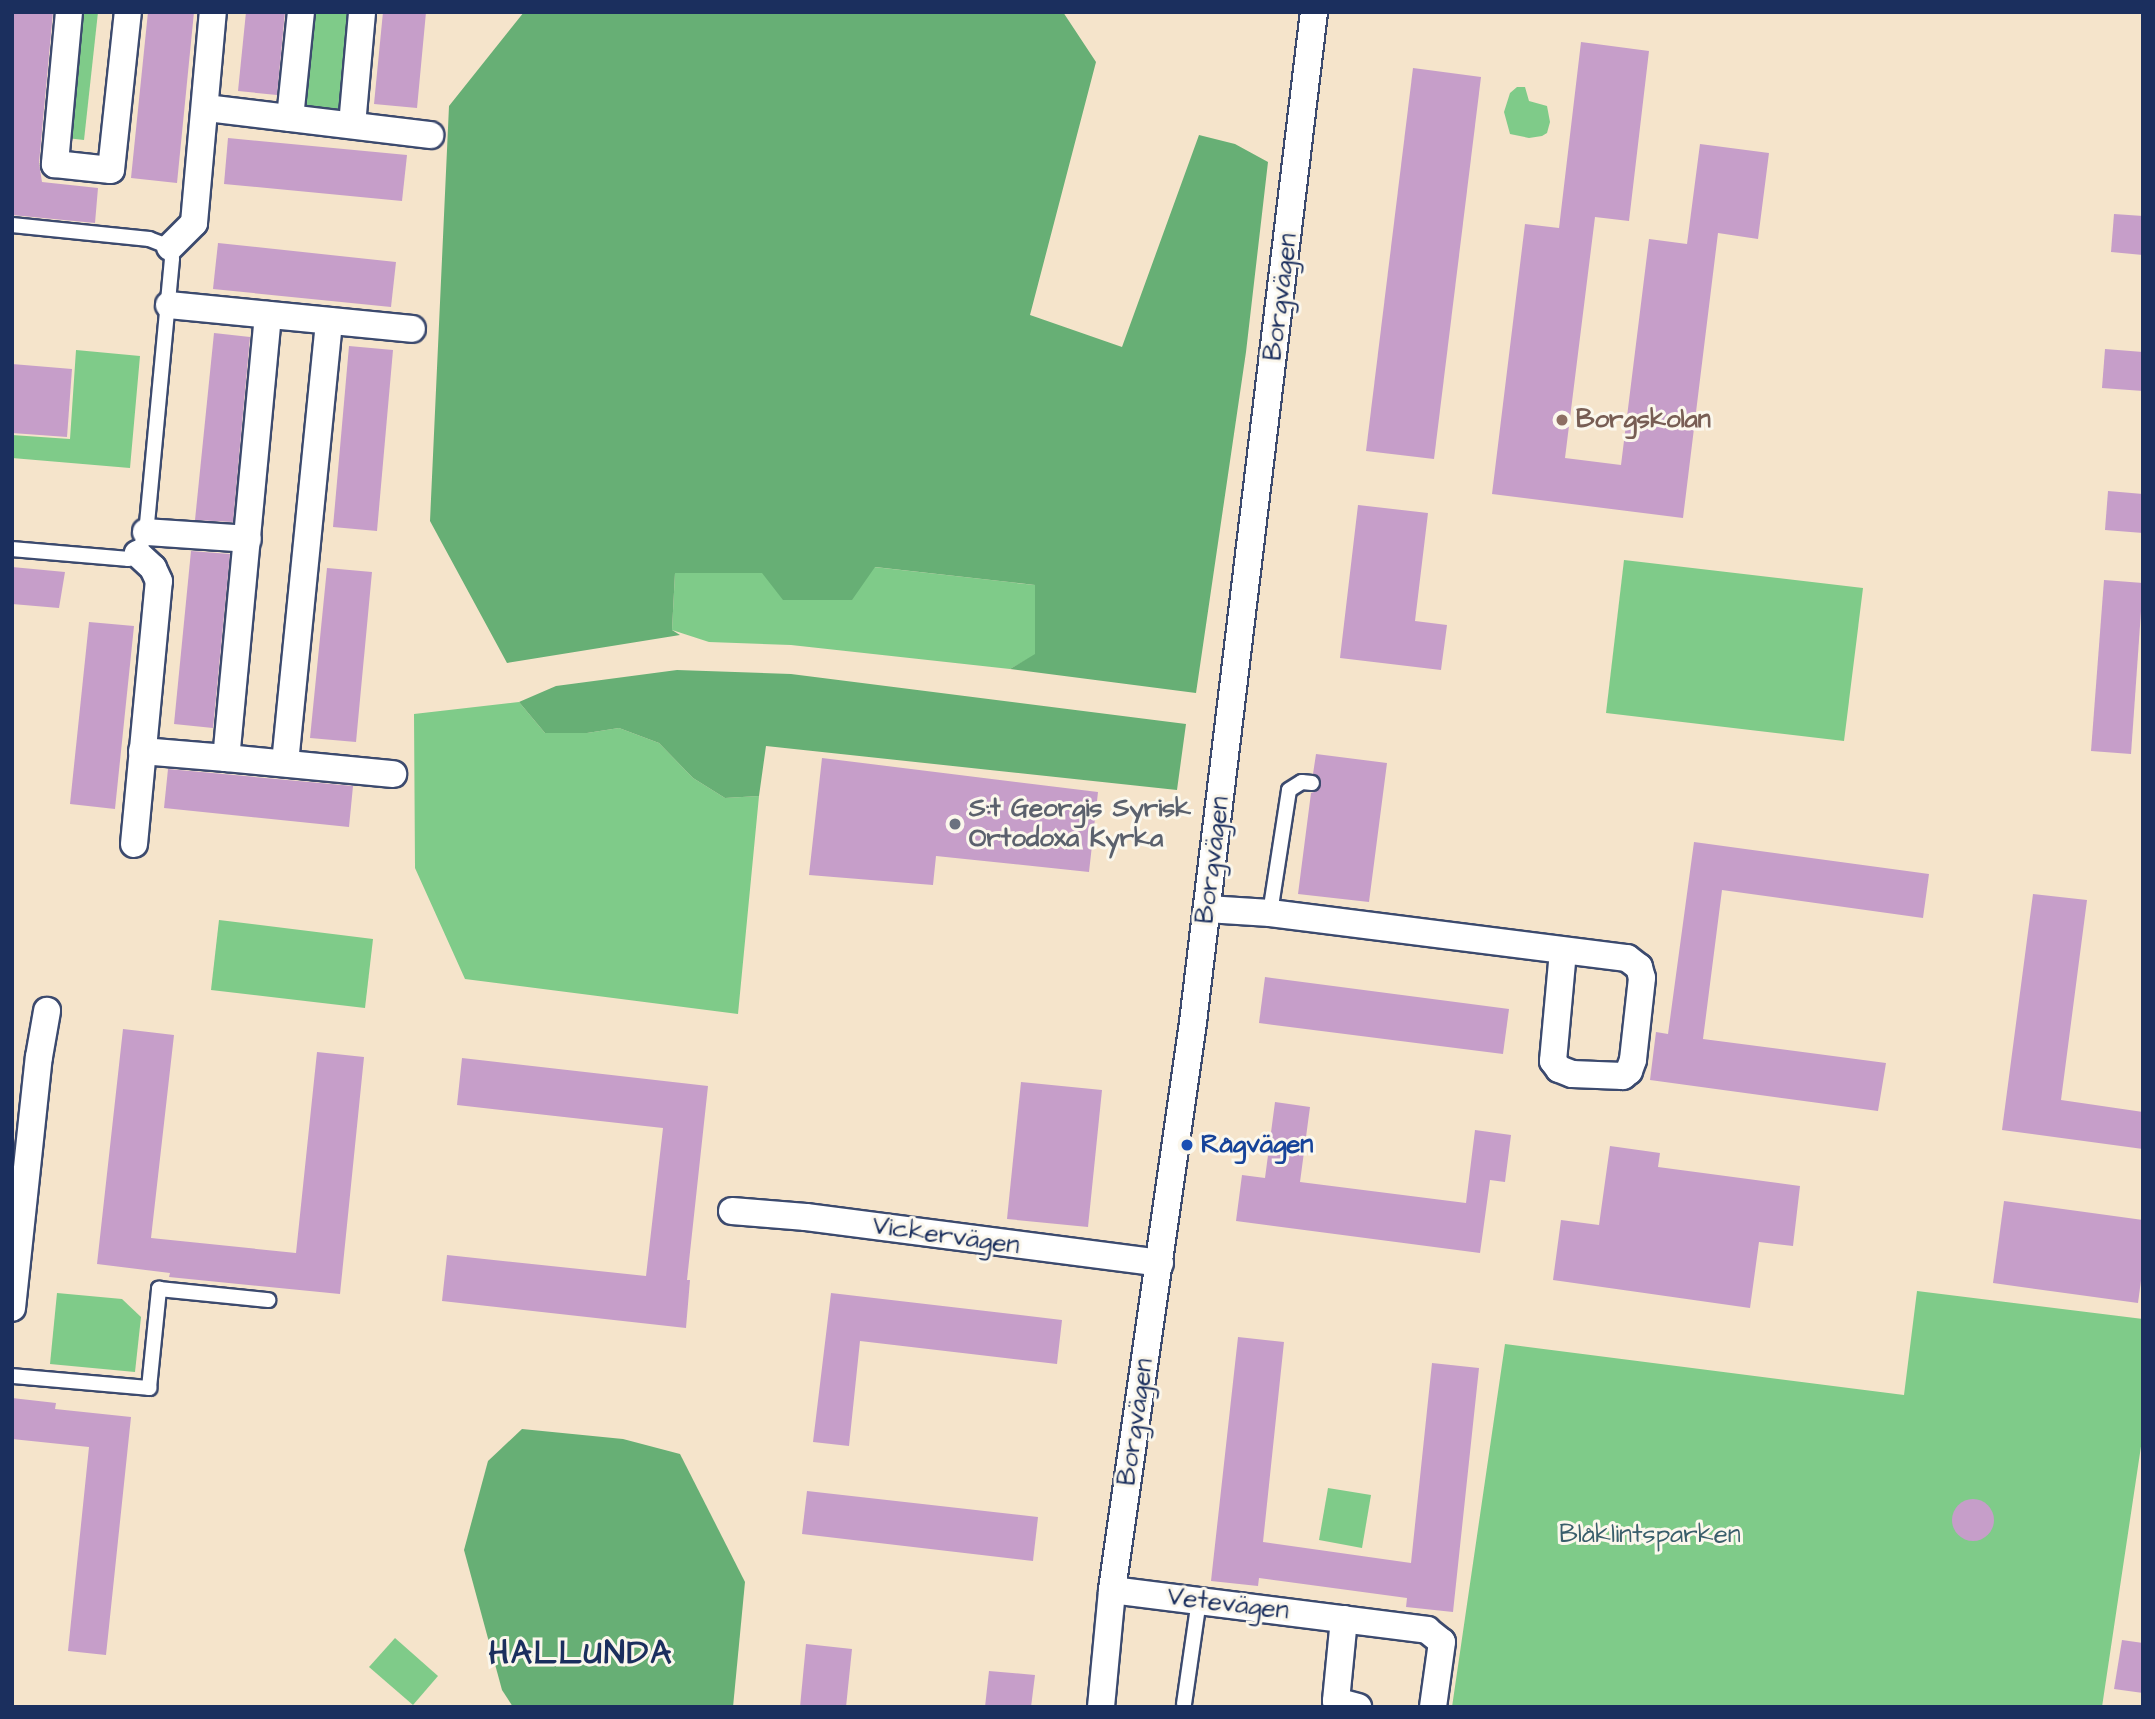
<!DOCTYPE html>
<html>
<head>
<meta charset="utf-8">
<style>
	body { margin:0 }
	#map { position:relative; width:2155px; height:1719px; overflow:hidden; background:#f5e4cb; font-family:"Architects Daughter",sans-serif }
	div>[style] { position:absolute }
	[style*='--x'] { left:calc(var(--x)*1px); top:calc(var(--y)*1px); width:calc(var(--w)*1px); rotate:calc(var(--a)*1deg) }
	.green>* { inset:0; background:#7fcb89 }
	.forest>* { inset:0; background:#67af75 }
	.building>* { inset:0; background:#c69ec9 }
	.round { border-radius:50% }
	.roads { filter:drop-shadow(2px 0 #3c4a6e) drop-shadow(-2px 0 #3c4a6e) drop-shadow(0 2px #3c4a6e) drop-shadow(0 -2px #3c4a6e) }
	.lane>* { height:14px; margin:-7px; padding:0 7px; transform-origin:7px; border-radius:7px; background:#fff }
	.street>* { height:26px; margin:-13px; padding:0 13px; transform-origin:13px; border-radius:13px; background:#fff }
	.dots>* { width:19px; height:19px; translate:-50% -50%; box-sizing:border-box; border:4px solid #fbf7ec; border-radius:50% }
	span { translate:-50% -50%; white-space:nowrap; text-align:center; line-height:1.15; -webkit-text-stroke:6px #fbf7ec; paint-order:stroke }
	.street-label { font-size:26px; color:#1b2f5e }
	.education-label { font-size:26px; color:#785e54; font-weight:700 }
	.left { translate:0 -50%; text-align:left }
	.worship-label { font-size:26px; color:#5b616d; font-weight:700 }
	.transit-label { font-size:26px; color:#164399; font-weight:700 }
	.park-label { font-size:26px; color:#395e6b }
	.district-label { font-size:33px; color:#1b2f5e; font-weight:700; letter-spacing:2px }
	.frame { position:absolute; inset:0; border:14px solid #1b2f5e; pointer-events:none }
</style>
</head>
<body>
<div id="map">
	<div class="green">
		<i style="clip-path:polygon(63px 12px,98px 12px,84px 140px,49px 136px)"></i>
		<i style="clip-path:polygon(311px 12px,349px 12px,339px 112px,302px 108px)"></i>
		<i style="clip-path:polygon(1517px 87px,1525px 87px,1529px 101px,1547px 106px,1550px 122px,1547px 133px,1542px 136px,1529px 138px,1510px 134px,1504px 112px,1510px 93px)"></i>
		<i style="clip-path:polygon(76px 350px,140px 356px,130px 468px,12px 458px,12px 435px,70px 439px)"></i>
		<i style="clip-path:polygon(1624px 560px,1863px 588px,1844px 741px,1606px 713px)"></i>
		<i style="clip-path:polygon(874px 567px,1035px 585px,1035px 655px,1010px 669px,791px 645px,709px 642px,672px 630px,675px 573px,762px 573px)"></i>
		<i style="clip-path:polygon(519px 702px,545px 733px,587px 733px,619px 728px,659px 743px,693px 778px,725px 798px,759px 796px,738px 1014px,465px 979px,415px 868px,414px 714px)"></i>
		<i style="clip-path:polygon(219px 920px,373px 939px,365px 1008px,211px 990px)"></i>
		<i style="clip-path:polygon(1917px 1291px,2143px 1319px,2143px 1433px,2102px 1707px,1452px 1707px,1505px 1344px,1904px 1395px)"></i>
		<i style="clip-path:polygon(57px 1293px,122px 1299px,141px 1317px,135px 1372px,50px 1364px)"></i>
		<i style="clip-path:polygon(1328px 1488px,1371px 1495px,1362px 1548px,1319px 1540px)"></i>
		<i style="clip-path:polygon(395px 1638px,438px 1676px,413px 1705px,369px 1667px)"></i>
	</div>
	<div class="forest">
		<i style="clip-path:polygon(524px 12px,1063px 12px,1096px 62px,1030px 315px,1122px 347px,1199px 135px,1235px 144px,1268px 162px,1246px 352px,1196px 693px,1010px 669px,1035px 654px,1035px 585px,875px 567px,852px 600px,783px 600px,762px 573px,675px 573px,672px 630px,680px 635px,507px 663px,430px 521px,449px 106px)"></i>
		<i style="clip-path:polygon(677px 670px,791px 674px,1186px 724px,1177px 790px,766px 746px,759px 796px,725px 798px,693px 778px,659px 743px,619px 728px,587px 733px,545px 733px,519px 702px,556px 686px)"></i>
		<i style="clip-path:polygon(522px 1429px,623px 1439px,680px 1454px,745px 1582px,733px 1707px,513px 1707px,502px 1690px,464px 1550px,488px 1461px)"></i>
	</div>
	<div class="building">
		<i style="clip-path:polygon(12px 12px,53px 12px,39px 163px,42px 182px,98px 188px,95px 223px,12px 215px)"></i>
		<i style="clip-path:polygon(148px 12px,194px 12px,177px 183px,131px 178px)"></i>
		<i style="clip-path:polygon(246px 12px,285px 12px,277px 95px,238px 91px)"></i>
		<i style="clip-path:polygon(383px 12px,426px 12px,417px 108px,374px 104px)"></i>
		<i style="clip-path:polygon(1581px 42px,1649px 51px,1629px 221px,1595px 217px,1565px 458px,1621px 465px,1649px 239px,1687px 244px,1700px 144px,1769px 153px,1758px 239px,1718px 233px,1683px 518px,1492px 494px,1525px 224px,1559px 228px)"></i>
		<i style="clip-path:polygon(1413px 68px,1481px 77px,1434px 459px,1366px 451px)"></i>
		<i style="clip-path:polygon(228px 138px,407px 155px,402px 201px,224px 184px)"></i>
		<i style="clip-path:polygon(2114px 214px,2143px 216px,2143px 255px,2111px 252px)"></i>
		<i style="clip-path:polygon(218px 243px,396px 262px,391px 307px,213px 289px)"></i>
		<i style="clip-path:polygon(214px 333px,250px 337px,233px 522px,195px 520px)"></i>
		<i style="clip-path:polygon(349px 346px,393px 350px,377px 531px,333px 527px)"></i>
		<i style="clip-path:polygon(2105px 349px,2143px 352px,2143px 391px,2102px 388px)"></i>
		<i style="clip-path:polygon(12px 364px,72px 369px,67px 437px,12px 433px)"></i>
		<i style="clip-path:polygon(2108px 491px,2143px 494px,2143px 533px,2105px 530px)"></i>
		<i style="clip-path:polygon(1358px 505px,1428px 513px,1415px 621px,1447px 625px,1441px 670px,1340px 658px)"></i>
		<i style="clip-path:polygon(191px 551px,230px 554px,213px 728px,174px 724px)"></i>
		<i style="clip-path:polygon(12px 567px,65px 572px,59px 608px,12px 604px)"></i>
		<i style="clip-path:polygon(327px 568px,372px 572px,356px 742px,310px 738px)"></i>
		<i style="clip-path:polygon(2104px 580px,2143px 583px,2131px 754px,2091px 751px)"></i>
		<i style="clip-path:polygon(89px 622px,134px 626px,115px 809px,70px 804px)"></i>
		<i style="clip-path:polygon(1316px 754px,1387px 763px,1369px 902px,1298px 894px,1311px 793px,1317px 791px,1321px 785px,1320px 778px,1313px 774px)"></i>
		<i style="clip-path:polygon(822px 758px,1098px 792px,1089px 872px,936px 856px,933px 885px,809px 875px)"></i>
		<i style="clip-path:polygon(168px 769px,353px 786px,349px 827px,164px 808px)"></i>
		<i style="clip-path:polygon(1694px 842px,1929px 874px,1923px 918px,1722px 890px,1703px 1039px,1886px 1063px,1878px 1111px,1650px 1080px,1656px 1032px,1668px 1034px)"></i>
		<i style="clip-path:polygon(2033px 894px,2087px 900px,2061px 1100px,2143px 1112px,2143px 1149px,2002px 1130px)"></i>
		<i style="clip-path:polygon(1265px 977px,1509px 1009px,1503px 1054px,1259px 1023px)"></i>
		<i style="clip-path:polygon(123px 1029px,174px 1035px,151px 1238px,296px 1253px,317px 1052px,364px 1057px,340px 1294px,169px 1277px,170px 1273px,97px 1264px)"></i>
		<i style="clip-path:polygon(462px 1058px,708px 1086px,687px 1280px,690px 1280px,686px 1328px,442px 1301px,447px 1255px,646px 1276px,663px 1128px,457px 1105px)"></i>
		<i style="clip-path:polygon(1021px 1082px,1102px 1090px,1088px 1227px,1007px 1219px)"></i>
		<i style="clip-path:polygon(1275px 1102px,1310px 1107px,1300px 1182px,1466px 1203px,1475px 1130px,1511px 1135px,1505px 1182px,1490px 1180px,1480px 1253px,1236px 1221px,1242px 1175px,1265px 1178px)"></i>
		<i style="clip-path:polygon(1610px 1146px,1660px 1153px,1658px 1167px,1800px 1186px,1793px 1246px,1759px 1242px,1750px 1308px,1553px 1280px,1561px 1220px,1599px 1225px)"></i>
		<i style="clip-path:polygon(2004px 1201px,2143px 1220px,2143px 1266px,2138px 1303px,1993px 1283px)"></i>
		<i style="clip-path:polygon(831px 1293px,1062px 1320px,1057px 1364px,860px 1341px,849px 1446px,813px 1442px)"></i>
		<i style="clip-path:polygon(1238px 1337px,1284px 1342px,1263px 1542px,1411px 1563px,1432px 1363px,1479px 1368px,1453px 1612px,1406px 1607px,1407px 1598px,1259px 1578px,1258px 1586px,1211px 1581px)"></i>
		<i style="clip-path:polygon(12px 1398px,56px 1403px,55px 1409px,131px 1417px,106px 1655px,68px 1651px,89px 1447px,12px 1439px)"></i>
		<i style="clip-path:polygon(807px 1491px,1038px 1517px,1033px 1561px,802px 1534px)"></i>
		<i class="round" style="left:1952px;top:1499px;width:42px;height:42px"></i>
		<i style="clip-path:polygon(2122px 1640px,2143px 1643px,2143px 1693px,2114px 1689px)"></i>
		<i style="clip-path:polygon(806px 1644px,852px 1649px,846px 1707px,800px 1707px)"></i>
		<i style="clip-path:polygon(989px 1671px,1035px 1675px,1031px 1707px,985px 1707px)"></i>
	</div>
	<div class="roads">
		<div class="lane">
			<i style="--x:12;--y:225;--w:138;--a:5.8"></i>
			<i style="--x:149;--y:239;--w:22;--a:21"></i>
			<i style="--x:170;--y:247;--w:12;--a:81"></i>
			<i style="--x:172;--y:259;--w:274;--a:95.4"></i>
			<i style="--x:146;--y:532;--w:23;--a:110"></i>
			<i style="--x:138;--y:554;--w:11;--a:153"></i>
			<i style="--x:128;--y:559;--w:116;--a:-175.1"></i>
			<i style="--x:1270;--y:913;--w:124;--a:-81.2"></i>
			<i style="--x:1289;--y:790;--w:15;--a:-32"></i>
			<i style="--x:1302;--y:782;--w:10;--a:6"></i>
			<i style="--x:12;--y:1376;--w:138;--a:5"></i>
			<i style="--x:149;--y:1388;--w:100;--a:-84.2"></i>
			<i style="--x:159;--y:1289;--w:110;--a:5.8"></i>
			<i style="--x:1184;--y:1704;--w:105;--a:-81.8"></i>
		</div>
		<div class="street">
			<i style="--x:69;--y:12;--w:153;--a:95.3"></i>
			<i style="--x:55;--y:164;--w:56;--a:6.1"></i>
			<i style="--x:111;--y:170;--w:159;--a:-83.9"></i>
			<i style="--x:206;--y:108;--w:226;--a:6.9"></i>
			<i style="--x:290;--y:118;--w:107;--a:-84.1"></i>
			<i style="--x:352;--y:125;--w:113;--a:-84.9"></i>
			<i style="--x:170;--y:247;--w:34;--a:-45"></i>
			<i style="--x:194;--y:223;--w:212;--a:-84.9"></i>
			<i style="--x:169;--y:305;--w:244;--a:5.6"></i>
			<i style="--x:268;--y:315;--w:445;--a:95.4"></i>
			<i style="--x:226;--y:758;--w:168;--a:5.5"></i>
			<i style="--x:146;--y:532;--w:102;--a:3.9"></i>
			<i style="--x:142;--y:751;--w:84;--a:4.8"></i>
			<i style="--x:285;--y:763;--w:444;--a:-84.3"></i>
			<i style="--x:134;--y:844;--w:264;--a:-84.6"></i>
			<i style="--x:159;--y:581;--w:14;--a:-115"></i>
			<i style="--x:153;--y:568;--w:21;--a:-137"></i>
			<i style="--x:1207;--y:909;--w:63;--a:3.6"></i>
			<i style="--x:1270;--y:913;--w:360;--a:7.2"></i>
			<i style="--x:1627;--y:958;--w:15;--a:37"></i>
			<i style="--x:1639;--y:967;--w:11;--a:75"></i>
			<i style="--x:1642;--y:978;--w:82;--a:96.3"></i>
			<i style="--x:1633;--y:1060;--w:12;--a:110"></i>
			<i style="--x:1629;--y:1071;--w:8;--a:140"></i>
			<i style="--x:1623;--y:1076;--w:51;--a:-177.8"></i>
			<i style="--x:1572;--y:1074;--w:14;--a:-159"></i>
			<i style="--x:1559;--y:1069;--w:10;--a:-127"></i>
			<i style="--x:1553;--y:1061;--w:110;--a:-84.8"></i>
			<i style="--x:732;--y:1211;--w:74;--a:4.6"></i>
			<i style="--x:806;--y:1217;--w:357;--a:7.4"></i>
			<i style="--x:12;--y:1308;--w:252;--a:-83.9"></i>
			<i style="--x:39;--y:1057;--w:47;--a:-80.1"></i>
			<i style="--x:1112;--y:1590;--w:318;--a:7.2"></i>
			<i style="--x:1427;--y:1630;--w:19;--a:39"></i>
			<i style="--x:1442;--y:1642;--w:66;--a:97.9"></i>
			<i style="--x:1344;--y:1619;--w:82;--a:95.6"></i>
			<i style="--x:1336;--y:1701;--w:23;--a:15"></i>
			<i style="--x:1101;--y:1707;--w:118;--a:-84.6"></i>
			<i style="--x:1112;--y:1590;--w:574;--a:-81.88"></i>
			<i style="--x:1193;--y:1022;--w:1017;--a:-83.17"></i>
		</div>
	</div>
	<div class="dots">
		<i style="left:1562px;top:420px;background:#8d6e63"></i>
		<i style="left:955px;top:824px;background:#6b7280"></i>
		<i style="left:1187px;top:1145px;background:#1a4fb4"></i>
	</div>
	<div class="street-label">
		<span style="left:1281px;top:297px;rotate:-83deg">Borgvägen</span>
		<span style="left:1213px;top:860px;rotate:-83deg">Borgvägen</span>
		<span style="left:946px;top:1236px;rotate:8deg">Vickervägen</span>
		<span style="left:1136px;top:1422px;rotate:-82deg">Borgvägen</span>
		<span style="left:1228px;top:1604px;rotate:7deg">Vetevägen</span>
	</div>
	<div class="education-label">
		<span class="left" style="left:1576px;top:420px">Borgskolan</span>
	</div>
	<div class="worship-label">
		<span class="left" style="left:969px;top:824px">S:t Georgis Syrisk<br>Ortodoxa Kyrka</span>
	</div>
	<div class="transit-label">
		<span class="left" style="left:1201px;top:1145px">Rågvägen</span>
	</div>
	<div class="park-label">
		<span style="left:1650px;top:1535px">Blåklintsparken</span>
	</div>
	<div class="district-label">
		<span style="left:581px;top:1654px">HALLUNDA</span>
	</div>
	<div class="frame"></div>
</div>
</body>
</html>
